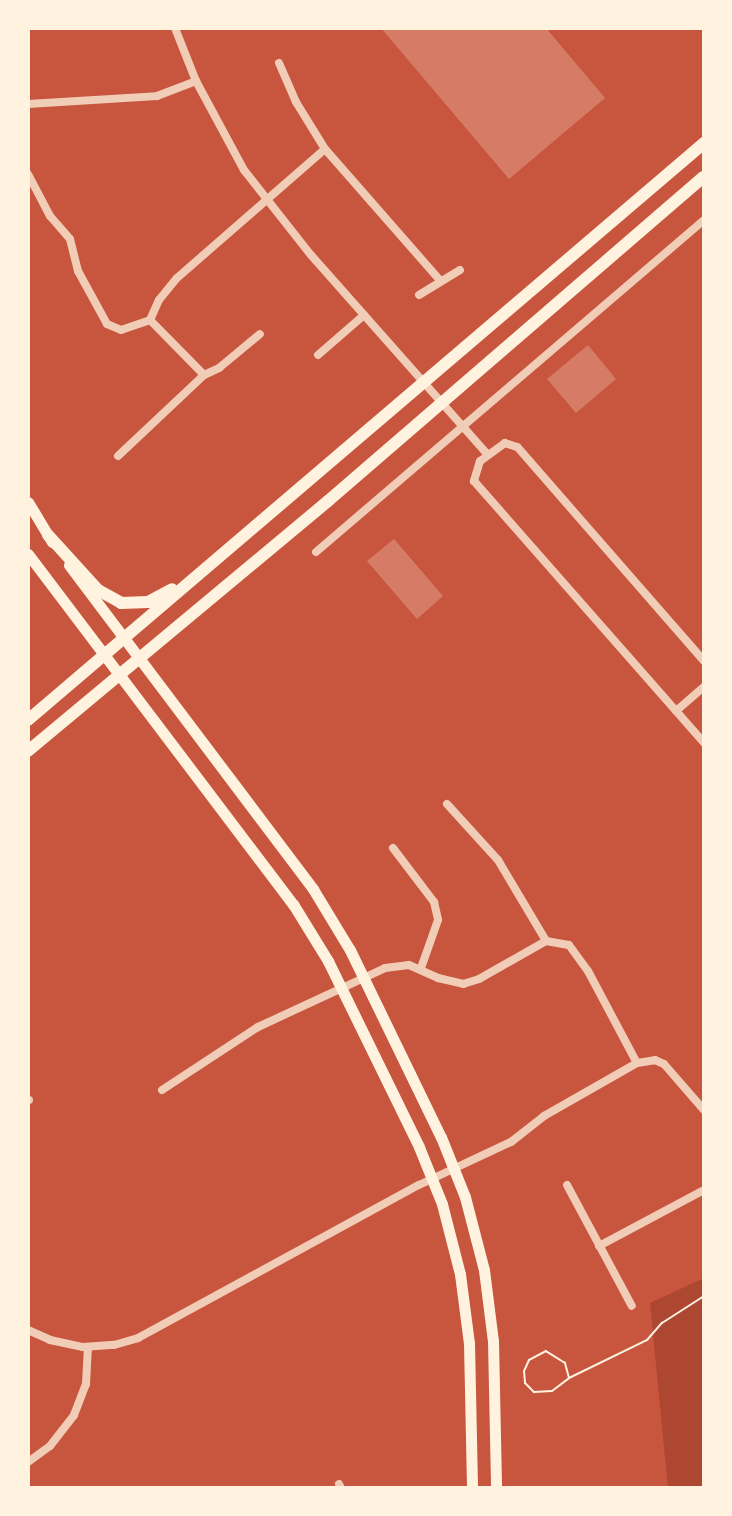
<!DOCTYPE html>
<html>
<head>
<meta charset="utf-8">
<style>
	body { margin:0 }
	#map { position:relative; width:732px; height:1516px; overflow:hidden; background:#c8553d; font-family:"Archivo Narrow",sans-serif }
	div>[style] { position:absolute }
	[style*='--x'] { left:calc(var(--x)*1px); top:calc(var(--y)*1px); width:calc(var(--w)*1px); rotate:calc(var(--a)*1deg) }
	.green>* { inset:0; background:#ae4732 }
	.building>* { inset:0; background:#d67c66 }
	.path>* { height:2px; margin:-1px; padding:0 1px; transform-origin:1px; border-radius:1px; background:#fff3e0 }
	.minor>* { height:8px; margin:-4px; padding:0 4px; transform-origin:4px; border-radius:4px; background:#f1ccb7 }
	.secondary>* { height:11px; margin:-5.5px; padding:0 5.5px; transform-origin:5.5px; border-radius:5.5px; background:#fff3e0 }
	.primary>* { height:12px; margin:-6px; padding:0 6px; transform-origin:6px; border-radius:6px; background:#fff3e0 }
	span { translate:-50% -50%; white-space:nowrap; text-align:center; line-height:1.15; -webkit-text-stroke:6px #fff3e0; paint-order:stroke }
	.frame { position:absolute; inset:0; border:30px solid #fff3e0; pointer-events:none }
</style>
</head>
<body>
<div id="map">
	<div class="green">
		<i style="clip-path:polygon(704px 1278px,704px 1488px,668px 1488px,650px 1303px)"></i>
	</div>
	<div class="building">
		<i style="clip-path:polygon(381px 28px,546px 28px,605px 98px,509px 179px)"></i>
		<i style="clip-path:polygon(588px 345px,616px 379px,576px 413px,547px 379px)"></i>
		<i style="clip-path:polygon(394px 539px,443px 596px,417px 619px,367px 561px)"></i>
	</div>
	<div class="path">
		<i style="--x:569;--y:1378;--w:16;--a:-105"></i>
		<i style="--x:565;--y:1363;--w:22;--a:-148"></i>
		<i style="--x:546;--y:1351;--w:19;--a:152"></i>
		<i style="--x:529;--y:1360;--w:12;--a:114"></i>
		<i style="--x:524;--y:1371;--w:12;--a:85"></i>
		<i style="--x:525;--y:1383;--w:13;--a:45"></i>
		<i style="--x:534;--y:1392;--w:18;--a:-3"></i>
		<i style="--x:552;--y:1391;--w:21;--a:-37"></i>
		<i style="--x:569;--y:1378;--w:87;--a:-26"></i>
		<i style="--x:647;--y:1340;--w:23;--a:-49"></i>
		<i style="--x:662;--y:1323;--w:50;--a:-32.7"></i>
	</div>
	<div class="minor">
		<i style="--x:175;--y:28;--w:57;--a:68.4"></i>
		<i style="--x:196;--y:81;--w:101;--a:61.7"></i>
		<i style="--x:244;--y:170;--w:108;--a:51.8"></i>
		<i style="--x:311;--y:255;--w:266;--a:48.5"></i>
		<i style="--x:279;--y:63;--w:43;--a:66.4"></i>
		<i style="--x:296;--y:102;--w:55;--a:58.3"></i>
		<i style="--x:325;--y:149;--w:173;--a:48.8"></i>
		<i style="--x:28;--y:104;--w:129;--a:-3.5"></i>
		<i style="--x:157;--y:96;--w:42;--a:-21"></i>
		<i style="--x:28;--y:174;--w:47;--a:62.4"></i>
		<i style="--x:50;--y:216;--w:30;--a:49"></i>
		<i style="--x:70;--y:239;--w:33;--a:76"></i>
		<i style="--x:78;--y:271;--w:60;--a:61.3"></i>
		<i style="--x:107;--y:324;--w:15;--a:23"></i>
		<i style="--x:121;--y:330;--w:31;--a:-19"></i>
		<i style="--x:150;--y:320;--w:22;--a:-66"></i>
		<i style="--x:159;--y:300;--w:28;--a:-51"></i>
		<i style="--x:177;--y:278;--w:196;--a:-41.1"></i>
		<i style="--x:419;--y:295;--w:48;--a:-31.4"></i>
		<i style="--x:150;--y:320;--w:77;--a:45.5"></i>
		<i style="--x:204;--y:375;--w:17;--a:-25"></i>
		<i style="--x:219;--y:368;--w:53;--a:-39.7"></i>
		<i style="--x:318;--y:355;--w:61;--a:-41"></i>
		<i style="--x:118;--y:456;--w:118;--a:-43.3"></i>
		<i style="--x:316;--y:552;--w:511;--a:-40.55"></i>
		<i style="--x:704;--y:661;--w:284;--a:-131.1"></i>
		<i style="--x:517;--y:447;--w:13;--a:-162"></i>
		<i style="--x:505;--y:443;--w:31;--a:144"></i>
		<i style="--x:480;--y:461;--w:21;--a:107"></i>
		<i style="--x:474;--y:481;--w:349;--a:48.7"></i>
		<i style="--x:676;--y:711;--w:37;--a:-41"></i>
		<i style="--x:447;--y:804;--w:76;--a:47.7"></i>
		<i style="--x:498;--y:860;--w:94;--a:59.3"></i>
		<i style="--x:393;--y:848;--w:68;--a:52.8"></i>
		<i style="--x:434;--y:902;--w:18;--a:77"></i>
		<i style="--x:438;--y:920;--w:51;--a:109.5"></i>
		<i style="--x:546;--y:941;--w:23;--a:10"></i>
		<i style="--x:569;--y:945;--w:32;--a:54"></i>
		<i style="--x:588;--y:971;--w:104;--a:62"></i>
		<i style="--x:162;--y:1090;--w:115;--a:-33.3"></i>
		<i style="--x:258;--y:1027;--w:140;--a:-24.9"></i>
		<i style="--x:385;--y:968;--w:24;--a:-7"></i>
		<i style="--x:409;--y:965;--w:32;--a:24"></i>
		<i style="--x:438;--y:978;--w:26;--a:13"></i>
		<i style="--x:463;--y:984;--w:17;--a:-17"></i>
		<i style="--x:479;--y:979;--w:77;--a:-29.6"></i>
		<i style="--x:28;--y:1100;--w:1;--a:0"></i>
		<i style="--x:567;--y:1185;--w:137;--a:61.8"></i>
		<i style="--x:599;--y:1246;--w:119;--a:-28.1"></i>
		<i style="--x:28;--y:1330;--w:24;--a:24"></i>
		<i style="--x:50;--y:1340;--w:34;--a:12"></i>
		<i style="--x:83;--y:1347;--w:31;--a:-4"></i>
		<i style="--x:114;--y:1345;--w:25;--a:-16"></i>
		<i style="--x:138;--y:1338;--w:320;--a:-28.6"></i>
		<i style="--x:419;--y:1185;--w:102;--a:-25.1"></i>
		<i style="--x:511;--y:1142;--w:42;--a:-38.2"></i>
		<i style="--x:544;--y:1116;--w:107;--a:-29.7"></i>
		<i style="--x:637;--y:1063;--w:18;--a:-9"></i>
		<i style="--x:655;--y:1060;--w:10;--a:24"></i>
		<i style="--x:664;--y:1064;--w:61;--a:49"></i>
		<i style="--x:28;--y:1462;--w:27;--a:-36"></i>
		<i style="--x:50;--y:1446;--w:39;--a:-52"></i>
		<i style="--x:74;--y:1415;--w:33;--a:-69"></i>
		<i style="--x:86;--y:1384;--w:37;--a:-87"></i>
		<i style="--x:339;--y:1484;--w:4;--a:63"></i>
	</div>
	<div class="secondary">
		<i style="--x:28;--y:502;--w:47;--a:59"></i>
		<i style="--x:28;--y:554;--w:439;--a:52.9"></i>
		<i style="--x:293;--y:904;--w:67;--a:58.4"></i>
		<i style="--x:328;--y:961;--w:207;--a:63.9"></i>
		<i style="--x:419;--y:1147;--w:61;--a:68"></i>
		<i style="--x:442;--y:1204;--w:72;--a:75.6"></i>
		<i style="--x:460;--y:1274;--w:70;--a:82.6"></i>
		<i style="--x:469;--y:1343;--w:145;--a:88.8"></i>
		<i style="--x:69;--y:565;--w:406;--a:53"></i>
		<i style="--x:313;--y:889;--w:71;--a:58.8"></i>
		<i style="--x:350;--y:950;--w:208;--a:64.1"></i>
		<i style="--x:441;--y:1137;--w:65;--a:68.2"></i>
		<i style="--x:465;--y:1197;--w:75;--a:75.4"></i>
		<i style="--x:484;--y:1270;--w:72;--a:82.8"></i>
		<i style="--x:493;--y:1341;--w:147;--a:88.8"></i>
	</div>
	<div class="primary">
		<i style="--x:48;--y:535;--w:74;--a:47.7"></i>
		<i style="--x:98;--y:590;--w:26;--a:29"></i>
		<i style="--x:121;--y:603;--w:27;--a:-2"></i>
		<i style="--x:148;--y:602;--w:27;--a:-28"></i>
		<i style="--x:28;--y:720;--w:889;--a:-40.48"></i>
		<i style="--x:28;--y:751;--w:391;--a:-39.8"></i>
		<i style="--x:328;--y:501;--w:496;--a:-40.8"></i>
	</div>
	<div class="frame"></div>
</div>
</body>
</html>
